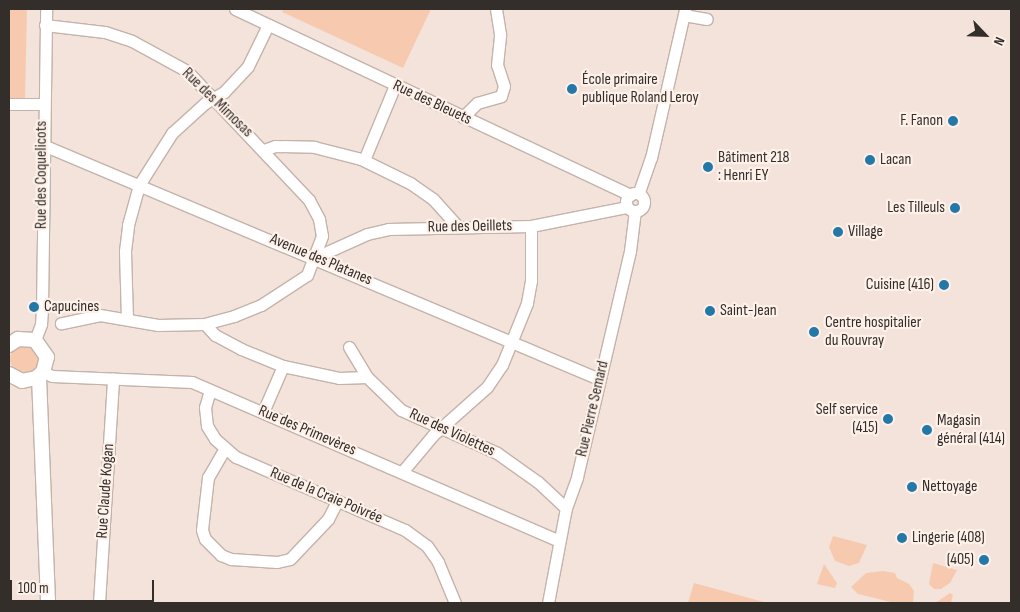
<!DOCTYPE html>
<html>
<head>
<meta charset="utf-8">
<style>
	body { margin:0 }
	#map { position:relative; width:1020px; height:612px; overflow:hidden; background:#f3e3da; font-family:"Sofia Sans Condensed",sans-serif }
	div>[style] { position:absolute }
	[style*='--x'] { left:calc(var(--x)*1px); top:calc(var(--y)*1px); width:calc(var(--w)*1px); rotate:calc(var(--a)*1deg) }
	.green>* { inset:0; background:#f7caaf }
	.round { border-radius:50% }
	.roads { filter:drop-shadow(1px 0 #c3b3ab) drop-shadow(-1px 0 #c3b3ab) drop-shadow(0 1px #c3b3ab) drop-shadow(0 -1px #c3b3ab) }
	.minor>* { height:11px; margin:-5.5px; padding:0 5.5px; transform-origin:5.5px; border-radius:5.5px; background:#fff }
	.minor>.ring { margin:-5.5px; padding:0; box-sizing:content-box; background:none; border:11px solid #fff; border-radius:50% }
	.major>* { height:14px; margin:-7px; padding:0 7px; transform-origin:7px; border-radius:7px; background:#fff }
	.dots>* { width:14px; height:14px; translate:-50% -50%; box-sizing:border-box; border:2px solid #fef1ea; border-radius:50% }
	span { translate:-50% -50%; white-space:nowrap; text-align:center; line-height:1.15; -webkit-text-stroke:4.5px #fef1ea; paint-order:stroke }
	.poi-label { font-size:16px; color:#342e2a }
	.left { translate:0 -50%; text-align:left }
	.right { translate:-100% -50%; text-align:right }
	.street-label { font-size:16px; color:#342e2a }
	.frame { position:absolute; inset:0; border:10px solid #342e2a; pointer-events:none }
	.north { position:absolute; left:960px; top:10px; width:50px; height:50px; -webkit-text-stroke:4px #fef1ea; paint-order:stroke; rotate:114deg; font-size:14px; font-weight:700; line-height:20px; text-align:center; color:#342e2a }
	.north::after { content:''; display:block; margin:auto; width:18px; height:22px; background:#342e2a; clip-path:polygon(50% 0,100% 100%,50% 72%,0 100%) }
	.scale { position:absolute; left:10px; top:580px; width:144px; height:22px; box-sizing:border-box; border:2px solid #342e2a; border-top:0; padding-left:6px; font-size:15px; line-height:18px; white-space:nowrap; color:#342e2a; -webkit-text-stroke:4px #fef1ea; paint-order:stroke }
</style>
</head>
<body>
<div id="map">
	<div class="green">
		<i style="clip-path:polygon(9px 9px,27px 9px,25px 99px,9px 98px)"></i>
		<i style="clip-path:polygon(284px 9px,431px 9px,403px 68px,282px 12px)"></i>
		<i class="round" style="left:10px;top:344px;width:30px;height:30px"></i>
		<i style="clip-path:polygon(833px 536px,867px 545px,859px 563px,849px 566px,835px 561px,829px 547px)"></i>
		<i style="clip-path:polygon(933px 563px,957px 570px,950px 583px,941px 589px,934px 589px,929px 584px)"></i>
		<i style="clip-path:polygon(824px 564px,837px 583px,835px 588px,817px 584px)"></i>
		<i style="clip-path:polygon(883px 571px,895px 573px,897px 578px,909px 584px,914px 591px,913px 603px,895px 603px,858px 594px,851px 587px,866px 573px)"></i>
		<i style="clip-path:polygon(694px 583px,768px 603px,688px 603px)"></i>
		<i style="clip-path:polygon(950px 593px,953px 595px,951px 603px,935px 603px)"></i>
	</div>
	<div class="roads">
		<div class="minor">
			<i style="--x:235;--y:9;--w:437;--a:25.2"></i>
			<i style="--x:684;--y:15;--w:23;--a:10"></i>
			<i style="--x:45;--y:25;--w:60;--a:6.7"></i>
			<i style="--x:105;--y:32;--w:28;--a:18"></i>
			<i style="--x:132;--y:41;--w:63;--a:28.6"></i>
			<i style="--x:187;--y:71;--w:178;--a:46.6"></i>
			<i style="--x:309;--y:200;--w:21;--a:62"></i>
			<i style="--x:319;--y:219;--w:17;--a:80"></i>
			<i style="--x:322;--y:236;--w:42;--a:111"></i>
			<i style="--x:307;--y:275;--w:55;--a:146.9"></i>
			<i style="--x:261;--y:305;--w:29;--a:158"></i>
			<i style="--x:234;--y:316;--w:30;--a:165"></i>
			<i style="--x:205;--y:324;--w:47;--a:178.8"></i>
			<i style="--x:158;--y:325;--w:59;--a:-170.2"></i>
			<i style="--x:100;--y:315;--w:40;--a:168"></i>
			<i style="--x:9;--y:104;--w:33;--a:0"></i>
			<i style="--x:463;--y:117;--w:20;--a:-45"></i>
			<i style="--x:477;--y:103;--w:25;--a:-16"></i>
			<i style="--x:501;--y:96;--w:10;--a:-73"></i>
			<i style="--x:504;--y:86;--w:22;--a:-108"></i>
			<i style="--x:497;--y:65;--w:31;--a:-84"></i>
			<i style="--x:500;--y:34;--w:25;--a:-99"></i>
			<i style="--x:43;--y:145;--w:603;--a:22.82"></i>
			<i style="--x:264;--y:150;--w:12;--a:-20"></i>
			<i style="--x:275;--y:146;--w:39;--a:1"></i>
			<i style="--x:314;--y:147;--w:49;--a:14.3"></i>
			<i style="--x:361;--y:159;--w:55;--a:26.1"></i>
			<i style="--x:410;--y:183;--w:28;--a:35"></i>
			<i style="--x:433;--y:199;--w:36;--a:48"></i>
			<i style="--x:364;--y:160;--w:81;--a:-67.5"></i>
			<i style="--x:639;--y:192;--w:36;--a:-71"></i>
			<i style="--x:651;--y:158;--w:153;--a:-77.1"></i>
			<i class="ring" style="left:626px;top:193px;width:7px;height:7px"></i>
			<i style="--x:316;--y:257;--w:56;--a:-24.3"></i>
			<i style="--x:367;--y:234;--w:22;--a:-13"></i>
			<i style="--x:388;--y:229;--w:143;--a:-1.2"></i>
			<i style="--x:531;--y:226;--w:98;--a:-11.2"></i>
			<i style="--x:127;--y:319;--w:68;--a:-91.7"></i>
			<i style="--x:125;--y:251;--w:26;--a:-83"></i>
			<i style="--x:128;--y:225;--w:41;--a:-74.6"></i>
			<i style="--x:139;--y:185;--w:62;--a:-57.6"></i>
			<i style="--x:172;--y:133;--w:45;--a:-42.3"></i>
			<i style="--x:205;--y:103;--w:22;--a:-30"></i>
			<i style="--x:224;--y:92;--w:35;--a:-47"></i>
			<i style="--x:248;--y:66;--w:46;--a:-64"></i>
			<i style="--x:205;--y:324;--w:15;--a:48"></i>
			<i style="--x:215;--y:335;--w:30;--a:28"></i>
			<i style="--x:241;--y:349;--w:45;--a:22"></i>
			<i style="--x:283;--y:366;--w:57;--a:12.1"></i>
			<i style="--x:339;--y:378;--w:28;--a:-2"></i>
			<i style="--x:35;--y:340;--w:17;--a:-69"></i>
			<i style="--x:41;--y:324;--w:16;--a:-86"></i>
			<i style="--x:42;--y:308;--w:299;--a:-89.2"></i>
			<i style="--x:349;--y:347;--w:35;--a:59"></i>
			<i style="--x:367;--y:377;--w:47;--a:44.1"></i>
			<i style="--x:401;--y:410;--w:105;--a:24.1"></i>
			<i style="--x:497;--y:453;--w:50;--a:35.3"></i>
			<i style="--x:538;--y:482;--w:38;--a:43"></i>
			<i style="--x:43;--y:372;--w:10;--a:24"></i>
			<i style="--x:52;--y:376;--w:140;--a:2.5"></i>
			<i style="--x:192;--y:382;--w:400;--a:23.4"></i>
			<i style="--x:210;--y:390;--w:18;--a:106"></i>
			<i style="--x:205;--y:407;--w:19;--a:84"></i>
			<i style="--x:207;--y:426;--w:15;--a:58"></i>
			<i style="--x:215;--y:439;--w:28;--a:41"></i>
			<i style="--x:236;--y:457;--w:184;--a:23.4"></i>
			<i style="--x:405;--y:530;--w:27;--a:36"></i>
			<i style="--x:427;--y:546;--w:19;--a:55"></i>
			<i style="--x:438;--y:562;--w:44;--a:67.5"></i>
			<i style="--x:263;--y:412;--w:50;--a:-66.5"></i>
			<i style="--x:225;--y:448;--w:34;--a:120"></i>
			<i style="--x:208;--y:477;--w:53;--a:96.5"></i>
			<i style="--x:202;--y:530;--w:9;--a:72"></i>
			<i style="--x:205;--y:539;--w:23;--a:45"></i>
			<i style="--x:221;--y:555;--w:11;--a:22"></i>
			<i style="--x:231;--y:559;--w:46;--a:3.7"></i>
			<i style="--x:277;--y:562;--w:13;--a:-13"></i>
			<i style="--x:290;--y:559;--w:55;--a:-46.5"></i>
			<i style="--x:328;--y:519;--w:20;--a:-63"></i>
			<i style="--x:402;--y:472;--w:48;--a:-50"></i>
			<i style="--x:433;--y:435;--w:72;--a:-41.6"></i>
			<i style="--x:487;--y:387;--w:27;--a:-56"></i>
			<i style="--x:502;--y:365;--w:67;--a:-68"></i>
			<i style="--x:527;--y:303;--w:22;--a:-80"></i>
			<i style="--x:531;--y:281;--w:55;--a:-90"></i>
			<i style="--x:99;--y:603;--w:225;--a:-86.4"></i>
			<i style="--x:548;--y:603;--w:97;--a:-79.3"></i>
			<i style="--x:566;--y:508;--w:33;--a:-70"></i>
			<i style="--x:577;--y:477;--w:232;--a:-76.8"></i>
			<i style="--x:630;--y:251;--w:38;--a:-83"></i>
		</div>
		<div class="major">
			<i style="--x:9;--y:345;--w:11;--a:-34"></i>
			<i style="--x:18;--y:339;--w:17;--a:3"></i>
			<i style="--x:35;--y:340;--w:21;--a:55"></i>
			<i style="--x:47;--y:357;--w:16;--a:105"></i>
			<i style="--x:43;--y:372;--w:9;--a:139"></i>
			<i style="--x:36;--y:378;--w:14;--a:168"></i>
			<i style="--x:22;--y:381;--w:15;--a:-152"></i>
			<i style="--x:39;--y:377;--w:226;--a:87.7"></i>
		</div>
	</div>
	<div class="dots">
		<i style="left:572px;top:89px;background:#2478a8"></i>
		<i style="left:953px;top:121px;background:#2478a8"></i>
		<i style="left:870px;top:160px;background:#2478a8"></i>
		<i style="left:708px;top:167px;background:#2478a8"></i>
		<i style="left:955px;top:208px;background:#2478a8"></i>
		<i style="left:838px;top:232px;background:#2478a8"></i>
		<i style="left:944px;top:285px;background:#2478a8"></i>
		<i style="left:34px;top:307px;background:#2478a8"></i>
		<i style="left:710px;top:311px;background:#2478a8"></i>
		<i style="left:814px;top:332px;background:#2478a8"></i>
		<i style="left:888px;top:419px;background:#2478a8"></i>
		<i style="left:927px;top:430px;background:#2478a8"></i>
		<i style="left:912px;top:487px;background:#2478a8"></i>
		<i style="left:902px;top:538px;background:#2478a8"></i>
		<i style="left:984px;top:560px;background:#2478a8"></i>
	</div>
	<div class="poi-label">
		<span class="left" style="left:582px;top:89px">École primaire<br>publique Roland Leroy</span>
		<span class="right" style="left:943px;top:121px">F. Fanon</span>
		<span class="left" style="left:718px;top:167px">Bâtiment 218<br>: Henri EY</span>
		<span class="left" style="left:880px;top:160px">Lacan</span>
		<span class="right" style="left:945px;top:208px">Les Tilleuls</span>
		<span class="left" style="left:848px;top:232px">Village</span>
		<span class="right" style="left:934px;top:285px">Cuisine (416)</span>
		<span class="left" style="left:44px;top:307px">Capucines</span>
		<span class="left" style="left:720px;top:311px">Saint-Jean</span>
		<span class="left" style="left:825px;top:332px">Centre hospitalier<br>du Rouvray</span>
		<span class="right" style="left:878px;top:419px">Self service<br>(415)</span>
		<span class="left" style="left:937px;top:430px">Magasin<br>général (414)</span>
		<span class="left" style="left:922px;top:487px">Nettoyage</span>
		<span class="left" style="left:912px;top:538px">Lingerie (408)</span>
		<span class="right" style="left:974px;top:560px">(405)</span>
	</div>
	<div class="street-label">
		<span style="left:217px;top:103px;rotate:44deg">Rue des Mimosas</span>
		<span style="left:432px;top:103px;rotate:25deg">Rue des Bleuets</span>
		<span style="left:42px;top:175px;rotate:-90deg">Rue des Coquelicots</span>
		<span style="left:470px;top:227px;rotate:-1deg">Rue des Oeillets</span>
		<span style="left:321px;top:260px;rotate:23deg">Avenue des Platanes</span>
		<span style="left:593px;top:409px;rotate:-77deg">Rue Pierre Semard</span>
		<span style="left:307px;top:431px;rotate:23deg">Rue des Primevères</span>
		<span style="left:452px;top:433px;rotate:25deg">Rue des Violettes</span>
		<span style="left:106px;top:491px;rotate:-86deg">Rue Claude Kogan</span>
		<span style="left:326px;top:496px;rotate:23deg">Rue de la Craie Poivrée</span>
	</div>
	<div class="frame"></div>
	<div class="north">N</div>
	<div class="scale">100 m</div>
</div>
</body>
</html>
